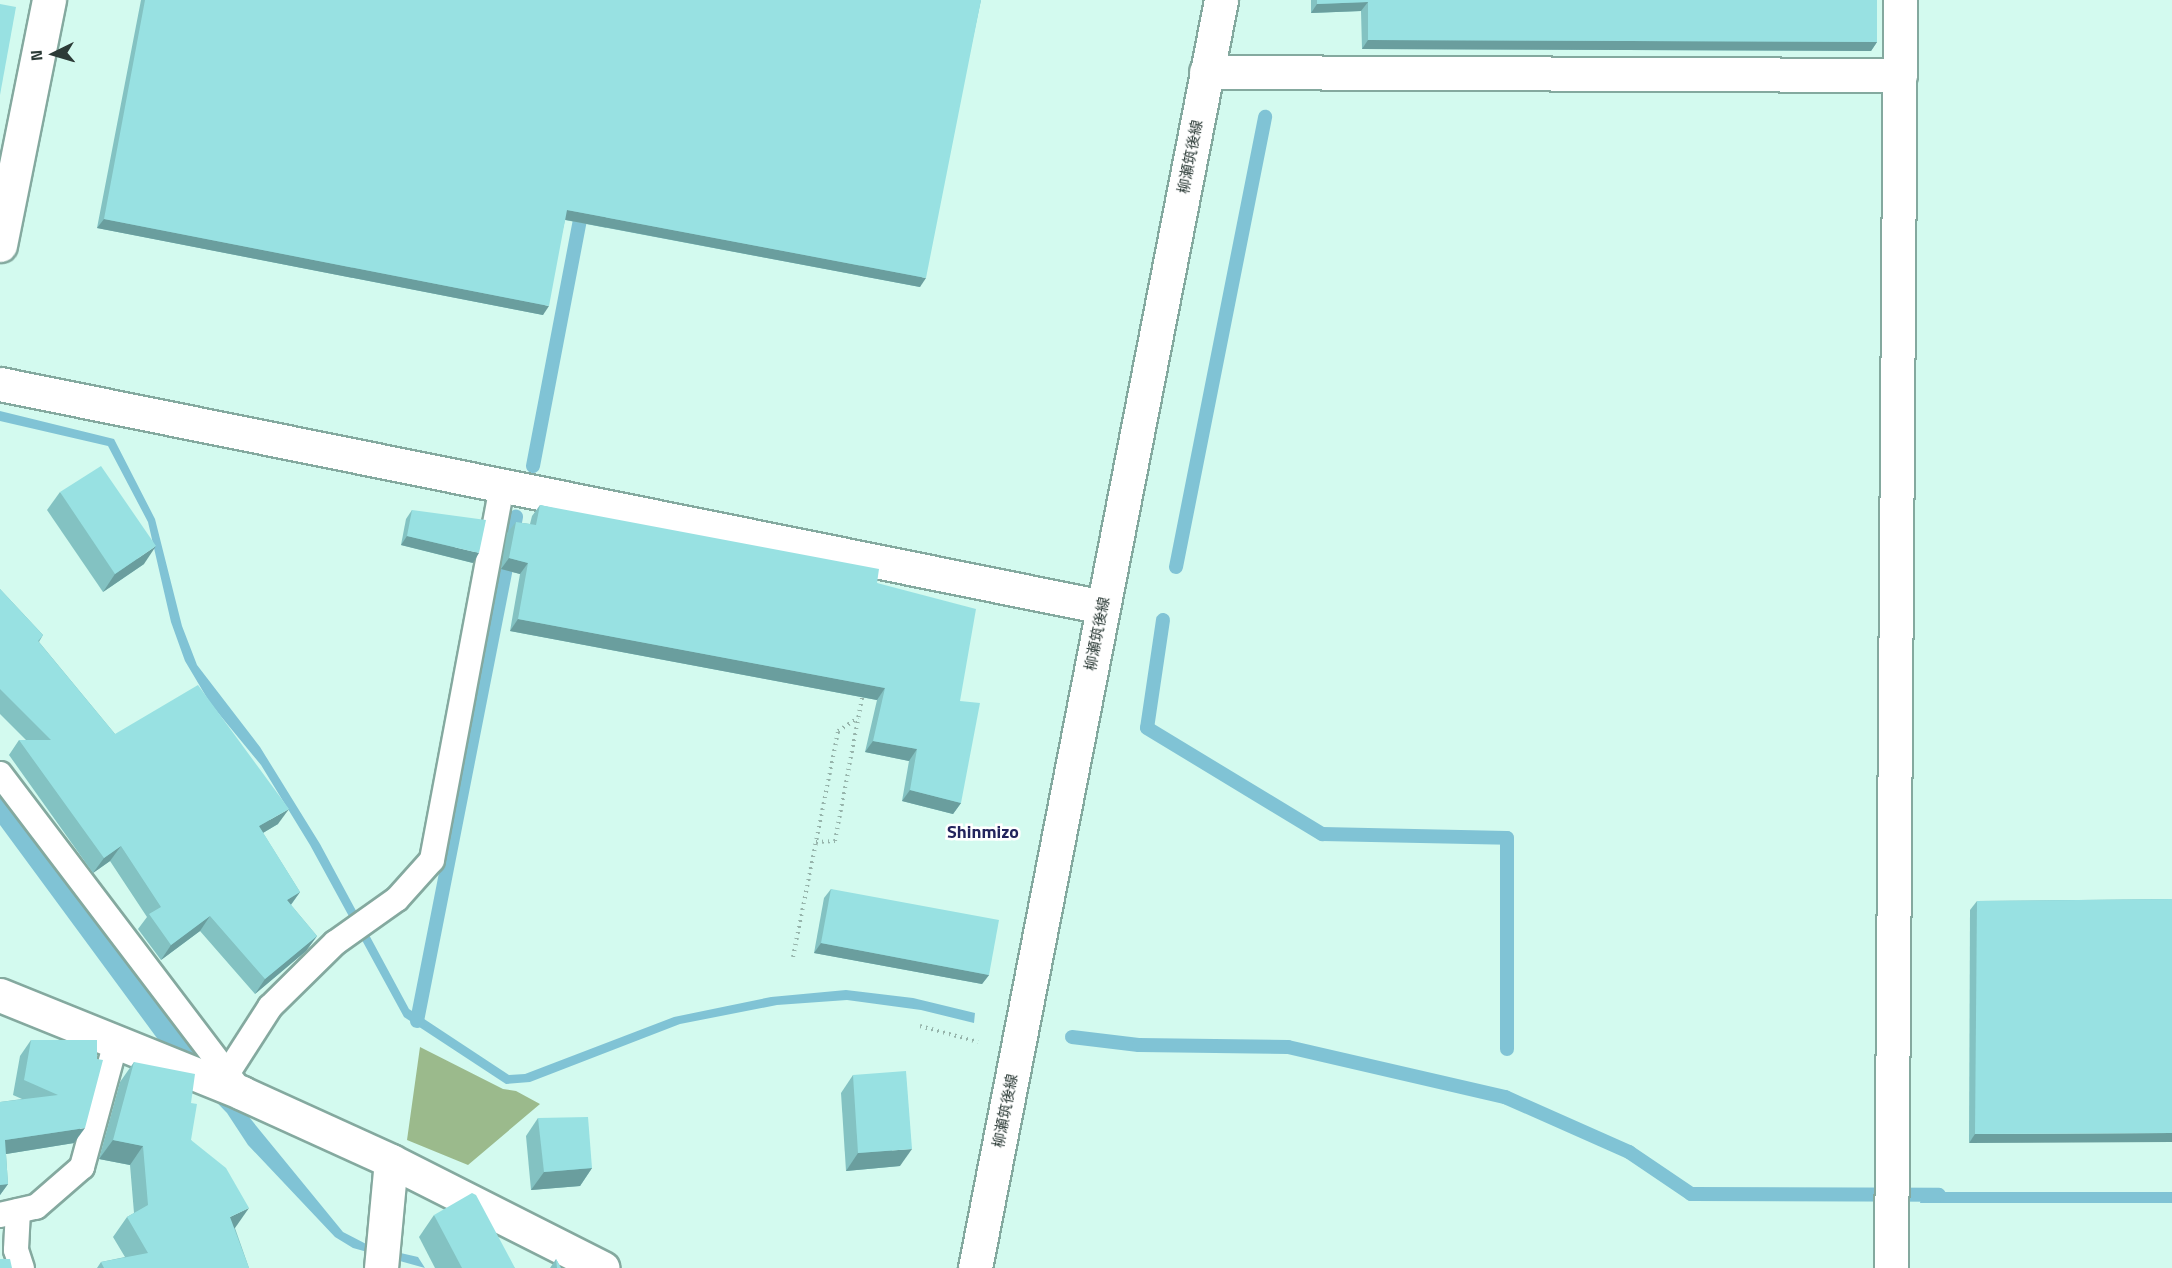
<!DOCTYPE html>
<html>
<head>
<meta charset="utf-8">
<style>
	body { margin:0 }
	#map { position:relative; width:2172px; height:1268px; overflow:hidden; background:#d3faef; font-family:"Titillium Web","Noto Sans JP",sans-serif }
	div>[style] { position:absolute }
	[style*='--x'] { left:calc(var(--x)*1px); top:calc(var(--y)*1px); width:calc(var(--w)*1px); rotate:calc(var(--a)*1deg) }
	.forest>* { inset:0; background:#9bba8c }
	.water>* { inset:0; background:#80c3d5 }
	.stream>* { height:14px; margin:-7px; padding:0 7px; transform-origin:7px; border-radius:7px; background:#80c3d5 }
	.path>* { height:4px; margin-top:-2px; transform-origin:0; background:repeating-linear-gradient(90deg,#96b4ab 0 1.5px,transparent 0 6px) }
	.roads { filter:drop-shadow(2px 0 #84a99f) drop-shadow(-2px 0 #84a99f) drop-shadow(0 2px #84a99f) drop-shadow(0 -2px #84a99f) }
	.service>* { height:24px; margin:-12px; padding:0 12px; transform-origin:12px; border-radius:12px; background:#fff }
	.minor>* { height:33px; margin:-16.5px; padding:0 16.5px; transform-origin:16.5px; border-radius:16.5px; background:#fff }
	.secondary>* { height:33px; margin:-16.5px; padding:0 16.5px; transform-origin:16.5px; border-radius:16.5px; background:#fff }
	.wall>* { inset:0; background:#83c2c2 }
	.shaded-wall>* { inset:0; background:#6a9e9e }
	.building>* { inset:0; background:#98e1e2 }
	span { translate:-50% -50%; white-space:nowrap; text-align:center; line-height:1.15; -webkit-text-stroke:5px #fff; paint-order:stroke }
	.street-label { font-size:15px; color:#2c3b37 }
	.quarter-label { font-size:18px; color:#23245d; font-weight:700 }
	.north { position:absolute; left:24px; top:24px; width:60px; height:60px; -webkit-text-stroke:4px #fff; paint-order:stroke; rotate:265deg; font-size:16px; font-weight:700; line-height:24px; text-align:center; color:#2c3b37 }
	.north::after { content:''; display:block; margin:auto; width:21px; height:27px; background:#2c3b37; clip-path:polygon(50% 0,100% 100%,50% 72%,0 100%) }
</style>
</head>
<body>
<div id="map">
	<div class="forest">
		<i style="clip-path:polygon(420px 1047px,503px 1089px,516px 1091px,540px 1104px,468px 1165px,407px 1140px)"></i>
	</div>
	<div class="water">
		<i style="clip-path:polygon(0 411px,114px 439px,155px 519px,182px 626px,197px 665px,260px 747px,320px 844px,409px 1009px,509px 1075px,525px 1074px,674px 1017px,771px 997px,846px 990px,913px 998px,975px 1013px,974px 1023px,921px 1010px,847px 1000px,777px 1005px,680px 1024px,530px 1082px,506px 1084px,404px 1017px,310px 845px,261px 765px,210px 703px,185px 661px,171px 622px,148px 522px,108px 446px,0 421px)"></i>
		<i style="clip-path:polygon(0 786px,186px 1040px,343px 1232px,370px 1246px,418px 1257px,425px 1268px,353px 1248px,335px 1237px,248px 1145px,227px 1113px,165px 1049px,0 825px)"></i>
		<i style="clip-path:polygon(1923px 1192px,2172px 1192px,2172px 1203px,1920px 1203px)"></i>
	</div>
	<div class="stream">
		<i style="--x:533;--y:466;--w:266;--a:-79.2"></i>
		<i style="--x:1176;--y:567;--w:459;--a:-78.8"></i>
		<i style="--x:1163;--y:620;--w:109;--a:98.4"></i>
		<i style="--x:1147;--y:728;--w:205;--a:31.2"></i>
		<i style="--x:1322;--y:834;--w:185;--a:1.2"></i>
		<i style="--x:1507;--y:838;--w:211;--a:90"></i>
		<i style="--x:417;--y:1021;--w:514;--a:-78.89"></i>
		<i style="--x:1072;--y:1037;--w:67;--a:6.8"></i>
		<i style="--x:1139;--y:1045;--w:149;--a:0.8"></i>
		<i style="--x:1288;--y:1047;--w:223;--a:13"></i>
		<i style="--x:1505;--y:1097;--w:136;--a:23.9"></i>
		<i style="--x:1629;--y:1152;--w:75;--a:34.1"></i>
		<i style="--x:1691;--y:1194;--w:248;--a:0.2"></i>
	</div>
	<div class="path">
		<i style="--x:816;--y:842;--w:19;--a:-3"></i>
		<i style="--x:835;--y:841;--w:151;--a:-79.3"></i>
		<i style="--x:793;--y:957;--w:230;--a:-78.7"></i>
		<i style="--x:838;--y:731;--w:24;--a:-33"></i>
		<i style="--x:920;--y:1026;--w:60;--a:15.4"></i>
	</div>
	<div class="roads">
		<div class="service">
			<i style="--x:0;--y:774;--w:390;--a:52.8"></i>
			<i style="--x:227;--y:1074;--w:80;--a:-57.3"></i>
			<i style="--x:270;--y:1007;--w:91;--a:-44.6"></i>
			<i style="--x:335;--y:943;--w:76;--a:-35.4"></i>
			<i style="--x:397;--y:899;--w:52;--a:-48.1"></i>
			<i style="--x:432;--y:860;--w:381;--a:-79.4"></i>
			<i style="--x:18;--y:1211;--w:39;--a:93"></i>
			<i style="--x:16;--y:1250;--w:19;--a:72"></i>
			<i style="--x:0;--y:1215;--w:37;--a:-13"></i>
			<i style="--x:36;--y:1207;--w:61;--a:-41"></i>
			<i style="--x:82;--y:1167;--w:130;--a:-74.8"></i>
		</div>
		<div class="minor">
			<i style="--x:1206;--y:72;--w:694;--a:0.25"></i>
			<i style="--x:0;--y:245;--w:250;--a:-78.7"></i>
			<i style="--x:0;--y:384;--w:1125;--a:11.43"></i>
			<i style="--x:0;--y:995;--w:261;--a:22"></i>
			<i style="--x:242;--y:1093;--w:164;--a:24.5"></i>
			<i style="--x:391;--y:1161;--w:237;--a:26.8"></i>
			<i style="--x:381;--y:1268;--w:107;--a:-84.7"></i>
			<i style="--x:1891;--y:1268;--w:1268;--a:-89.59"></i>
		</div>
		<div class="secondary">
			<i style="--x:975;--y:1268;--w:1292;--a:-79.02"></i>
		</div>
	</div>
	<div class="wall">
		<i style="clip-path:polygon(141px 0,981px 0,920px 287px,565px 220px,543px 315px,97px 228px)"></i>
		<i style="clip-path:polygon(1311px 0,1877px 0,1877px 42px,1871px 51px,1362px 49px,1361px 11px,1311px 13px)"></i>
		<i style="clip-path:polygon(60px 492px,144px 564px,103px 592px,47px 510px)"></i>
		<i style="clip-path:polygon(540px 505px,877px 583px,960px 701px,961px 803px,953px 814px,902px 801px,909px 761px,865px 752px,877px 700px,510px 631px,520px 574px,501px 569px,507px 533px,516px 522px,530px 524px,532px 516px)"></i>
		<i style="clip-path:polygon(412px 510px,473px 563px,401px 545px,406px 519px)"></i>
		<i style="clip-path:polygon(0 589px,43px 635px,39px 642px,115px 734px,278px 824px,263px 833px,300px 892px,291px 905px,317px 936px,306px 951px,255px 994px,200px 931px,161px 960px,138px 929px,147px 917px,110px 861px,93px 873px,9px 755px,19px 740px,26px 740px,0 714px)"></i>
		<i style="clip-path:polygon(831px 889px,989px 975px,982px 984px,814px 953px,824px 898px)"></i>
		<i style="clip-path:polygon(2172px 899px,1969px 1143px,1970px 910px,1977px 901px)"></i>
		<i style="clip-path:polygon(31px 1040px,97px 1040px,74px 1143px,6px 1154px,8px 1184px,0 1195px,0 1102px,22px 1099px,13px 1095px,20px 1056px)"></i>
		<i style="clip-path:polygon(134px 1062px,191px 1103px,191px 1140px,235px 1228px,249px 1268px,97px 1268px,101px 1262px,125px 1257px,113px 1237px,127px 1217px,134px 1213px,130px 1165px,99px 1159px,120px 1082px)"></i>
		<i style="clip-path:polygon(853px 1075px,900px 1166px,846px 1171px,841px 1093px)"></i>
		<i style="clip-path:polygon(538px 1118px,592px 1168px,580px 1186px,531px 1190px,526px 1136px)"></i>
		<i style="clip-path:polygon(434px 1215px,515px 1268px,435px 1268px,419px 1237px)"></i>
		<i style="clip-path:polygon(556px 1259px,561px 1268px,550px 1268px)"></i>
	</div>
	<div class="shaded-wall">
		<i style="clip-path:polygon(1368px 2px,1361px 11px,1311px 13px,1317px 4px)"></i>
		<i style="clip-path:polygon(1368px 40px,1877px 42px,1871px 51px,1362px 49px)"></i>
		<i style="clip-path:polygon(567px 210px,926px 278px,920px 287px,561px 219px)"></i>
		<i style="clip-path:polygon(104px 219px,549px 306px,543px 315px,97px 228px)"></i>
		<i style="clip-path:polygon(407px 536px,479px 553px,473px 563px,401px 545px)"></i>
		<i style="clip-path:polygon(156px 546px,144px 564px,103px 592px,115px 574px)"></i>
		<i style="clip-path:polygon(509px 558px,528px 563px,520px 574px,501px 569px)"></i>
		<i style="clip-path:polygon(518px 619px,885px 688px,877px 700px,510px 631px)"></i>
		<i style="clip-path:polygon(873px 741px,917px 749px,909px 761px,865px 752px)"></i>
		<i style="clip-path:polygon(910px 790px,961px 803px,953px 814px,902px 801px)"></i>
		<i style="clip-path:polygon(289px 809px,278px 824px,249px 841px,259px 826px)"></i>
		<i style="clip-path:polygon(121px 846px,110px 861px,93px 873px,104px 858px)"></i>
		<i style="clip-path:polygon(300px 892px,289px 907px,287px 900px)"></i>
		<i style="clip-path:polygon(210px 916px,200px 931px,161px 960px,171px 945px)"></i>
		<i style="clip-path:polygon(317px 936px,306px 951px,255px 994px,265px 979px)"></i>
		<i style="clip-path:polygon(821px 943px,989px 975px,982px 984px,814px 953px)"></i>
		<i style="clip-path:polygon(85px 1128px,74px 1143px,0 1155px,5px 1140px)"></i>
		<i style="clip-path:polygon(2172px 1133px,2172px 1142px,1969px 1143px,1975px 1134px)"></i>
		<i style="clip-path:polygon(113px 1140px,143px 1146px,130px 1165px,99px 1159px)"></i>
		<i style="clip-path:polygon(912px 1149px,900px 1166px,846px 1171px,858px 1153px)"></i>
		<i style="clip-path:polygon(592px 1168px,580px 1186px,531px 1190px,544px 1172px)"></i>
		<i style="clip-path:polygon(8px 1184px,0 1195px,0 1185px)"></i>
		<i style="clip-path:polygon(249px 1208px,235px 1228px,216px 1237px,230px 1217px)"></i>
	</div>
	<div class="building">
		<i style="clip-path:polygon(145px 0,981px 0,926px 278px,567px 210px,549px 306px,104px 219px)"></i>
		<i style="clip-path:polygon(1317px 0,1877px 0,1877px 42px,1368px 40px,1368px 2px,1317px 4px)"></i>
		<i style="clip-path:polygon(0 4px,16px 7px,0 95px)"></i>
		<i style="clip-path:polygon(101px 466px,156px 546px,115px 574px,60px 492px)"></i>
		<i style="clip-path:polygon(540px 505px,879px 569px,877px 583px,976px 609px,960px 701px,980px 703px,961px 803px,910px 790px,917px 749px,873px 741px,885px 688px,518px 619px,528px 563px,509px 558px,516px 522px,536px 525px)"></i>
		<i style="clip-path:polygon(412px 510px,486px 520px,479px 553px,407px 536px)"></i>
		<i style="clip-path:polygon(0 589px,43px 635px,38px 641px,115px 734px,198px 685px,289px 809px,259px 826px,300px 892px,287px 900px,317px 936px,265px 979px,210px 916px,171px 945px,149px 914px,161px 907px,121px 846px,104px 858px,19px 740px,51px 740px,0 689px)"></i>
		<i style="clip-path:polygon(831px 889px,999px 920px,989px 975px,821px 943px)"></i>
		<i style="clip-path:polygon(2172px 899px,2172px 1133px,1975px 1134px,1977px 901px)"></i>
		<i style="clip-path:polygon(31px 1040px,97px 1040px,97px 1059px,103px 1060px,85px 1128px,5px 1140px,8px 1184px,0 1185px,0 1102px,58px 1095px,24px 1080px)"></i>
		<i style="clip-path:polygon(134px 1062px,195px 1074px,191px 1103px,197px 1104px,191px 1140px,226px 1168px,249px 1208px,230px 1217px,249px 1268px,104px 1268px,101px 1262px,148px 1253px,127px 1217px,148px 1205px,143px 1146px,113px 1140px)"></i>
		<i style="clip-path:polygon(906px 1071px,912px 1149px,858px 1153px,853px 1075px)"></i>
		<i style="clip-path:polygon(588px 1117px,592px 1168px,544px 1172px,538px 1118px)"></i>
		<i style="clip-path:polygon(472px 1193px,476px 1195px,515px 1268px,462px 1268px,434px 1215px)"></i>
		<i style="clip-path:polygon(0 1259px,10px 1259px,12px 1268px,0 1268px)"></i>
		<i style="clip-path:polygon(556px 1259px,561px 1268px,557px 1268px)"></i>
	</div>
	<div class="street-label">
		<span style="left:1190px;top:157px;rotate:-79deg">柳瀬筑後線</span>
		<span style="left:1097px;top:634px;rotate:-79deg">柳瀬筑後線</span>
		<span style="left:1005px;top:1111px;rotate:-79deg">柳瀬筑後線</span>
	</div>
	<div class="quarter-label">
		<span style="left:983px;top:832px">Shinmizo</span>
	</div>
	<div class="north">N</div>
</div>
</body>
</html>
